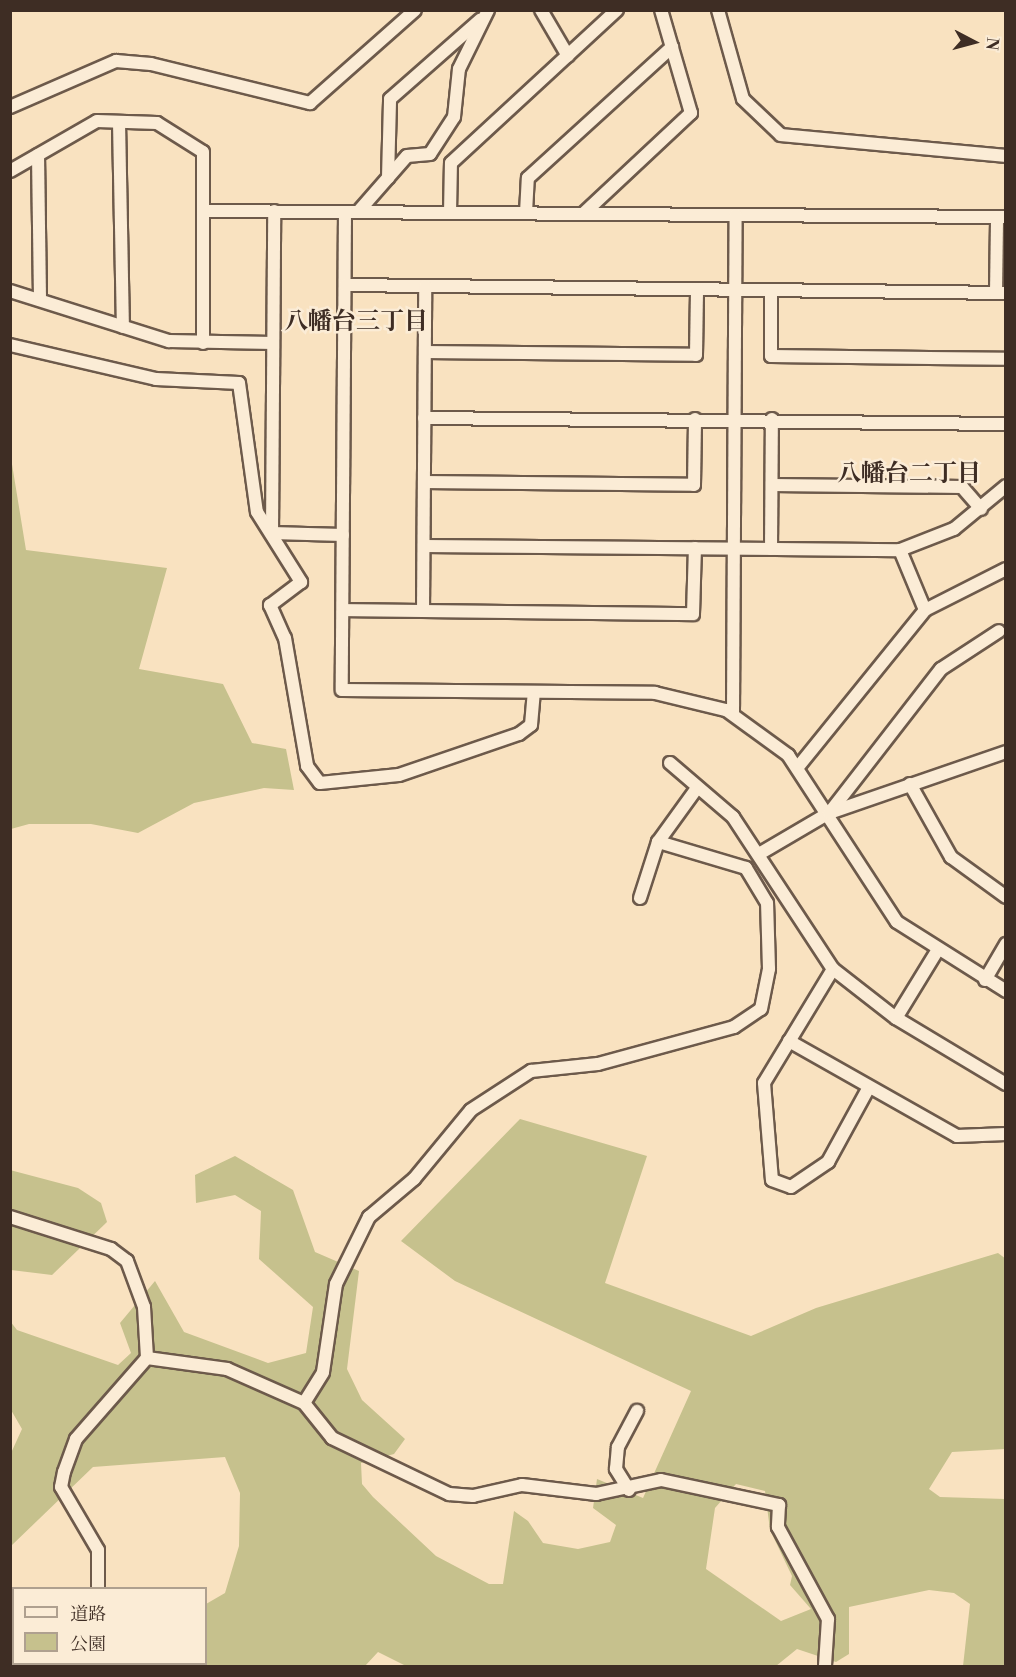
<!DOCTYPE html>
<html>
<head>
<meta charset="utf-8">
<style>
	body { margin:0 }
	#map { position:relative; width:1016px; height:1677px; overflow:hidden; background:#f9e2c0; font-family:"Libre Bodoni","Noto Serif JP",serif }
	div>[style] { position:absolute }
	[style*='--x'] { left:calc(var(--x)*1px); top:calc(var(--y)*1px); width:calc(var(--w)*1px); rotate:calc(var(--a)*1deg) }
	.green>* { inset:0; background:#c6c18d }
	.roads { filter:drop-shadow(2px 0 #6d5a4b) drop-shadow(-2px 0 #6d5a4b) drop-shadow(0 2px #6d5a4b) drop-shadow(0 -2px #6d5a4b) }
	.minor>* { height:12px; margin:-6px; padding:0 6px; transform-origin:6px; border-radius:6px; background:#fbecd6 }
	span { translate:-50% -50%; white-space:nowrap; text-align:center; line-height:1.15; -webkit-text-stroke:5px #fbecd6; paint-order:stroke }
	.neighbourhood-label { font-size:24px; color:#3e2d24; font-weight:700 }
	.frame { position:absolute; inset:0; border:12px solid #3e2d24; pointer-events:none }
	.legend { position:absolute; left:12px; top:1587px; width:195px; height:78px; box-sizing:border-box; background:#fbecd6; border:2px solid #afa08f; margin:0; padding:8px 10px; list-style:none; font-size:18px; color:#3e2d24 }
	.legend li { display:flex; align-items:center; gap:12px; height:30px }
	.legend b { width:30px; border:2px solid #afa08f }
	.north { position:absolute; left:944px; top:12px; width:60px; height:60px; -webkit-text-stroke:4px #fbecd6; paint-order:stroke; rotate:96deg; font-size:16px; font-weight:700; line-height:24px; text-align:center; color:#3e2d24 }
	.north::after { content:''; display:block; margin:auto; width:21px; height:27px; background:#3e2d24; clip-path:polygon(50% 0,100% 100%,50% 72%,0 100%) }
</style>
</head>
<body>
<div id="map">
	<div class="green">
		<i style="clip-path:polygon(11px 458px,26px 550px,167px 568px,139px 669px,223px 684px,252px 743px,286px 749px,294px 790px,264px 788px,194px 803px,138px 833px,91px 824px,29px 824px,11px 829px)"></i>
		<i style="clip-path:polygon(evenodd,520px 1119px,647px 1156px,605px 1283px,751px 1336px,816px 1308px,998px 1253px,1006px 1259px,1005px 1449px,952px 1452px,929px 1489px,940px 1497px,1005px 1499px,1005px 1666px,963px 1666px,970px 1604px,954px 1593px,929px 1590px,849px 1607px,849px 1654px,836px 1662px,797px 1649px,776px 1666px,406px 1666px,378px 1652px,365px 1666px,90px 1666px,206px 1664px,206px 1604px,225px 1593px,239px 1546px,240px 1493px,225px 1457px,93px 1467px,11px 1546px,11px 1453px,22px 1429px,11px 1410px,10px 1321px,17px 1330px,118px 1365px,131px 1353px,120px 1323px,155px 1281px,184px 1332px,268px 1363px,306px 1353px,313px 1307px,259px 1259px,261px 1211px,235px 1195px,196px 1203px,195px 1175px,235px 1156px,293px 1190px,315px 1252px,359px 1271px,347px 1369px,362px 1400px,405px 1439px,394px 1454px,361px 1463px,362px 1484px,373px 1497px,436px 1556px,489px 1584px,503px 1584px,514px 1511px,528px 1521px,543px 1543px,578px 1549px,610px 1542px,616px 1525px,593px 1508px,597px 1479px,643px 1498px,691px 1391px,455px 1281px,401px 1241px,520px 1119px,736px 1484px,765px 1491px,770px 1530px,792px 1576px,790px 1585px,811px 1609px,781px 1621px,706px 1569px,715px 1508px,736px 1484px)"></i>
		<i style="clip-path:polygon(10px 1170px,78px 1188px,101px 1203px,107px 1222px,52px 1275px,11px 1270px)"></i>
		<i style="clip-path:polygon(10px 1590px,14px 1664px,78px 1666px,11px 1666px)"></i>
	</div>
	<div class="roads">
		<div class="minor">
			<i style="--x:541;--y:10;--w:53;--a:59.6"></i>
			<i style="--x:718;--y:10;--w:92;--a:74.3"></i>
			<i style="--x:743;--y:99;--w:52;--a:43.5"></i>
			<i style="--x:781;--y:135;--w:226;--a:5.3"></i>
			<i style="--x:10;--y:107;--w:116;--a:-23.5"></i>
			<i style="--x:116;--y:61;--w:35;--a:5"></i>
			<i style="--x:151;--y:64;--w:164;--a:13.8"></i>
			<i style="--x:310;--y:103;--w:140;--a:-41.5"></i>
			<i style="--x:119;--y:122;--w:205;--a:88.9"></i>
			<i style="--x:38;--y:155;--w:145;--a:89.2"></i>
			<i style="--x:10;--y:171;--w:100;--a:-29.9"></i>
			<i style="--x:97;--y:121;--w:60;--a:1.9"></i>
			<i style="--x:157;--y:123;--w:54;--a:32.2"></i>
			<i style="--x:203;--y:152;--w:191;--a:90"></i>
			<i style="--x:388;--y:178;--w:79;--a:-88.5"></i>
			<i style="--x:390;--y:99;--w:120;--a:-41.3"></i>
			<i style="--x:203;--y:211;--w:803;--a:0.43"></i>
			<i style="--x:345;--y:212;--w:478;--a:90.4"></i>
			<i style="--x:342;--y:690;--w:313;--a:0.5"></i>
			<i style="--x:655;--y:693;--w:73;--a:13.5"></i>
			<i style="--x:726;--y:710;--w:77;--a:36"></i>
			<i style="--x:788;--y:755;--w:199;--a:56.9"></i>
			<i style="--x:897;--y:922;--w:129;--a:32.3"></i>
			<i style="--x:358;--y:212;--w:74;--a:-48.8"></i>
			<i style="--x:407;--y:156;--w:23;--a:-5"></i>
			<i style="--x:430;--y:154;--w:44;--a:-57"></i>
			<i style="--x:454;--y:117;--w:48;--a:-84.1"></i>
			<i style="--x:459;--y:69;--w:66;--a:-63.8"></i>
			<i style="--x:450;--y:213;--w:50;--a:-88.9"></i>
			<i style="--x:451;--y:163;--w:226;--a:-42.7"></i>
			<i style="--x:526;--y:213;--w:35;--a:-87"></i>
			<i style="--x:528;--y:178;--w:195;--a:-42.3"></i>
			<i style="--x:583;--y:214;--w:148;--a:-43.1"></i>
			<i style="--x:691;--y:113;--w:107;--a:-106.2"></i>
			<i style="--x:345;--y:285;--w:661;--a:0.69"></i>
			<i style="--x:771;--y:290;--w:66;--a:90"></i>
			<i style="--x:771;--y:356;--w:235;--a:0.7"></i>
			<i style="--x:10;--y:291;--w:167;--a:17.5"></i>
			<i style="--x:169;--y:341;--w:104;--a:1.1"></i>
			<i style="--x:996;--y:293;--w:76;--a:-89.2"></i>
			<i style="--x:10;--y:345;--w:150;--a:13.1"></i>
			<i style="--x:156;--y:379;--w:83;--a:2.8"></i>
			<i style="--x:239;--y:383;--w:130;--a:82.1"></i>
			<i style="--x:257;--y:512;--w:83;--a:57.8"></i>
			<i style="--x:301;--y:582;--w:39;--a:143"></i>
			<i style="--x:270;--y:605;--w:36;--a:66"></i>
			<i style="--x:285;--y:638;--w:130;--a:80.2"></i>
			<i style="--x:307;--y:766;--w:21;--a:53"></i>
			<i style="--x:320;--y:783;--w:79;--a:-5.8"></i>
			<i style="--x:399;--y:775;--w:127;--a:-18.9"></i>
			<i style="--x:519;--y:734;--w:15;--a:-37"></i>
			<i style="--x:531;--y:725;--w:33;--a:-85"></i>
			<i style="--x:425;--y:352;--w:271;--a:0.6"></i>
			<i style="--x:696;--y:355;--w:66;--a:-89.1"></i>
			<i style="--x:424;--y:418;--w:582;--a:0.59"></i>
			<i style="--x:424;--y:482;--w:270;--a:0.6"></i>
			<i style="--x:694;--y:485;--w:66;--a:-89.1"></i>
			<i style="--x:772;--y:485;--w:190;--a:0.6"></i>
			<i style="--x:962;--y:487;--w:29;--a:49"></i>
			<i style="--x:272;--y:533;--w:322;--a:-89.6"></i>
			<i style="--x:272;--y:533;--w:71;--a:1.6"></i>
			<i style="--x:424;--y:546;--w:476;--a:0.5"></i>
			<i style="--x:900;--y:550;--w:58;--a:-21.3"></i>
			<i style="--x:954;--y:529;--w:67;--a:-39.6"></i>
			<i style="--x:771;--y:549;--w:130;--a:-89.6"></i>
			<i style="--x:900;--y:550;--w:65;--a:67.4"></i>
			<i style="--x:343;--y:610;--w:350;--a:0.7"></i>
			<i style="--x:693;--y:614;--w:66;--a:-88.3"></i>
			<i style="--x:423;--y:611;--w:325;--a:-89.6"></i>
			<i style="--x:733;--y:714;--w:499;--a:-89.7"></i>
			<i style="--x:670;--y:763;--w:83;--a:40.6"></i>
			<i style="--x:733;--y:817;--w:182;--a:56.7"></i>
			<i style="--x:833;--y:969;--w:80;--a:37.9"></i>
			<i style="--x:896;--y:1018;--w:128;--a:31"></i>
			<i style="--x:798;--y:767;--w:202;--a:-51"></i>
			<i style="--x:925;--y:610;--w:91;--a:-26.8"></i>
			<i style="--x:910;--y:784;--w:84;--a:60.7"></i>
			<i style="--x:951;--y:857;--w:68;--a:36"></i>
			<i style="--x:830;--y:812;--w:181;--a:-52.2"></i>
			<i style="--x:941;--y:669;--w:69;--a:-33.2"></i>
			<i style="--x:759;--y:854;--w:81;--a:-30.4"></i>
			<i style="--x:829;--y:813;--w:187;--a:-19"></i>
			<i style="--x:640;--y:898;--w:59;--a:-72.2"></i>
			<i style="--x:658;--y:842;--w:67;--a:-54.2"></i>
			<i style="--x:833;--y:969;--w:133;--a:121.2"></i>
			<i style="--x:764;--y:1083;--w:97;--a:85.3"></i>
			<i style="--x:772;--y:1180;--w:20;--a:20"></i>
			<i style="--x:791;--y:1187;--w:45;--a:-34"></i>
			<i style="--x:828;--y:1162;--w:85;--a:-61.3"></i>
			<i style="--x:985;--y:980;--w:42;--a:-59.7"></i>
			<i style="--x:896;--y:1018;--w:79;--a:-58.5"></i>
			<i style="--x:789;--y:1041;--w:193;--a:29.5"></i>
			<i style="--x:957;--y:1136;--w:49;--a:-2.3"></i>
			<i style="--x:10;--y:1217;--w:106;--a:17.6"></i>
			<i style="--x:111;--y:1249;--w:20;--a:37"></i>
			<i style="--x:127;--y:1261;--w:49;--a:69.7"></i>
			<i style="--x:144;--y:1307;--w:51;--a:86.6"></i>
			<i style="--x:147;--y:1358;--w:81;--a:7.8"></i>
			<i style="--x:227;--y:1369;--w:84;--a:23.8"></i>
			<i style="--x:304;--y:1403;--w:45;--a:51.3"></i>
			<i style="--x:332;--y:1438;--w:130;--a:25.6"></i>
			<i style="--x:449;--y:1494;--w:24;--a:5"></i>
			<i style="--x:473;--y:1496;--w:50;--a:-12.7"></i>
			<i style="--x:522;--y:1485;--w:75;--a:6.9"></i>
			<i style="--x:596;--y:1494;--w:66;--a:-12.2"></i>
			<i style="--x:661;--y:1480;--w:121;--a:12"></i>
			<i style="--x:779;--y:1505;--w:22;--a:93"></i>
			<i style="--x:778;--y:1527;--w:105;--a:61.5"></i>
			<i style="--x:828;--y:1619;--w:47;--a:93.7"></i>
			<i style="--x:304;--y:1403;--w:36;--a:-58"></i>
			<i style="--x:323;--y:1372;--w:89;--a:-81.6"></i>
			<i style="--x:336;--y:1284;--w:75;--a:-63.8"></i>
			<i style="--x:369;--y:1217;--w:59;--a:-40.2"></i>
			<i style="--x:414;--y:1179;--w:89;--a:-50.4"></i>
			<i style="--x:471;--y:1110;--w:72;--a:-33"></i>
			<i style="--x:531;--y:1071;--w:67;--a:-6"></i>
			<i style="--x:598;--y:1064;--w:141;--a:-15.2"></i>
			<i style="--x:734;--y:1027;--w:32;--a:-34"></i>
			<i style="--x:761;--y:1009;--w:41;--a:-78.7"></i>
			<i style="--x:769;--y:969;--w:66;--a:-91.7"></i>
			<i style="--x:767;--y:903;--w:41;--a:-121"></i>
			<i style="--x:746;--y:868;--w:92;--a:-163.5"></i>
			<i style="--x:629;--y:1490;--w:25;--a:-122"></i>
			<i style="--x:616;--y:1469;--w:22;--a:-85"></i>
			<i style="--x:618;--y:1447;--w:41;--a:-62.2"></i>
			<i style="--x:98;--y:1588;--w:38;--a:-90"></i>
			<i style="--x:98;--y:1550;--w:73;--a:-120.4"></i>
			<i style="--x:61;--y:1487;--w:15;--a:-79"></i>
			<i style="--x:64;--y:1472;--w:35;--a:-70"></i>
			<i style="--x:76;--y:1439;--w:108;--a:-48.8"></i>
			<i style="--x:45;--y:1666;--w:3;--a:-45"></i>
		</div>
	</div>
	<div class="neighbourhood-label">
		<span style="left:356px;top:323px">八幡台三丁目</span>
		<span style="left:909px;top:475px">八幡台二丁目</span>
	</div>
	<div class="frame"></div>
	<ul class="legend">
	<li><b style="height:8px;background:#fbecd6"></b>道路</li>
	<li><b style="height:16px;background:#c6c18d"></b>公園</li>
	</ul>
	<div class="north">N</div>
</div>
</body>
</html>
